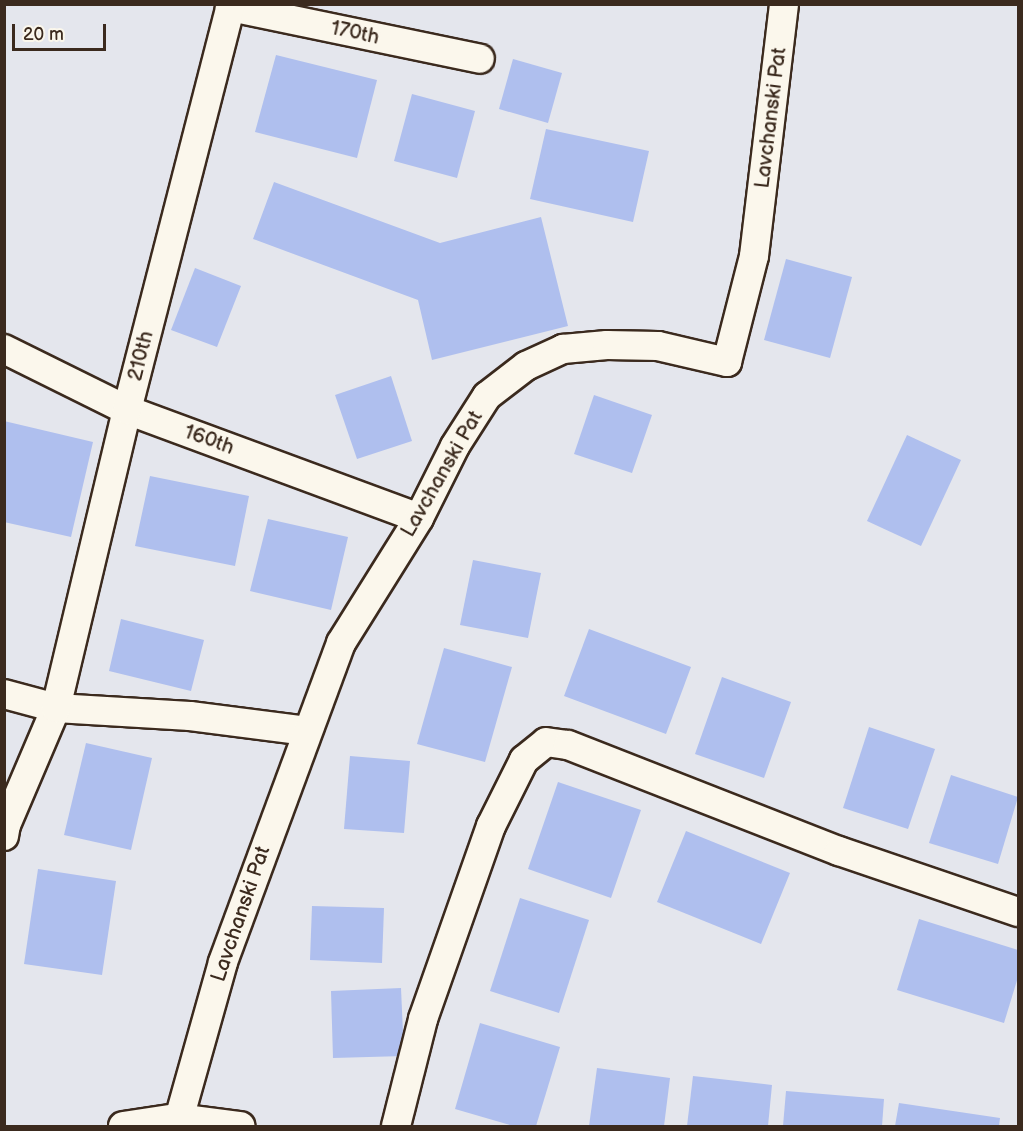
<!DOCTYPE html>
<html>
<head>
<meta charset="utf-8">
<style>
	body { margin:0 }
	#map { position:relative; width:1023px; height:1131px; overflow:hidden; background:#e4e6ed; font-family:"Balsamiq Sans",sans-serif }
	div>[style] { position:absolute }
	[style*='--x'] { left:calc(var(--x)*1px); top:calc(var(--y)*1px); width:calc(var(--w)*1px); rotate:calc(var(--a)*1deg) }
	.building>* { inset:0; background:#afbfee }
	.roads { filter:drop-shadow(2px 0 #3b2a1e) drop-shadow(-2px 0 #3b2a1e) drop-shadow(0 2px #3b2a1e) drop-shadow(0 -2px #3b2a1e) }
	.minor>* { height:28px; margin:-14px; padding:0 14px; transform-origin:14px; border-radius:14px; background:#fbf7ec }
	span { translate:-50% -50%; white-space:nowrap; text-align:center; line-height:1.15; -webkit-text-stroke:5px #fbf7ec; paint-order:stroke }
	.street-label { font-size:21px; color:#3b2a1e }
	.frame { position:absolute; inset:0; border:6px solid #3b2a1e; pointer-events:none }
	.scale { position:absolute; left:12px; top:24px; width:94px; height:27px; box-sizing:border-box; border:3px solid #3b2a1e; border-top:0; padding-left:8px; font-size:18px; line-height:21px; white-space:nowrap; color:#3b2a1e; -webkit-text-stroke:4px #fbf7ec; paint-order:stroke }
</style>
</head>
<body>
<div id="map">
	<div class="building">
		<i style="clip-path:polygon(276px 55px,377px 80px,357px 158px,255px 132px)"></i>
		<i style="clip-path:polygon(513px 59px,562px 73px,548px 123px,499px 109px)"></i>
		<i style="clip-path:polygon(412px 94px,475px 111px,457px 178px,394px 161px)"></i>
		<i style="clip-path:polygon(546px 129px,649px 151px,633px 222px,530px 199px)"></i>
		<i style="clip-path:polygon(274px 182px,440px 243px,541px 217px,568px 326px,432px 360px,418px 300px,253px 239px)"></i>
		<i style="clip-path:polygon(786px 259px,852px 277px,830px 358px,764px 340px)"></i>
		<i style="clip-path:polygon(195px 268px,241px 286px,217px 347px,171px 330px)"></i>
		<i style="clip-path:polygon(391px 376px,412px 441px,357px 459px,335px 395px)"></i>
		<i style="clip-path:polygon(594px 395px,652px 415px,632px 473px,574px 454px)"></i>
		<i style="clip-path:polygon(4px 421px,93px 442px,71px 537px,4px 522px)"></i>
		<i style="clip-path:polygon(907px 435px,961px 460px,921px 546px,867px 521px)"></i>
		<i style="clip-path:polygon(150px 476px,249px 496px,235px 566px,135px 546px)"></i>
		<i style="clip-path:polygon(268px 519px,348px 537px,331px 610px,250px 591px)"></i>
		<i style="clip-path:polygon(473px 560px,541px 573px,528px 638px,460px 625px)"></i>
		<i style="clip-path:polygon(121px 619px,204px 640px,191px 691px,109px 671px)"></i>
		<i style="clip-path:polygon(589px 629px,691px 667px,666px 734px,564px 696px)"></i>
		<i style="clip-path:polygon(444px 648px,512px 667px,485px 762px,417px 744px)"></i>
		<i style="clip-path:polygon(722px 677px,791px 702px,764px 778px,695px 754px)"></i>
		<i style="clip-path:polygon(869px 727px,935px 749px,908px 829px,843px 808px)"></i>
		<i style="clip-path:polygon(86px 743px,152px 758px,131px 850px,64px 835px)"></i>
		<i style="clip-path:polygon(350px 756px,410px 761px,404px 833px,344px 829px)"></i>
		<i style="clip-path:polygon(951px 775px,1018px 797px,998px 864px,929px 843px)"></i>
		<i style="clip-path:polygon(558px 782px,641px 810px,611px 898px,528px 869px)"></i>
		<i style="clip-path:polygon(686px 831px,790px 873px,761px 944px,657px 902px)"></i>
		<i style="clip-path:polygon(38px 869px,116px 881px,102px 975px,24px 964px)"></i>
		<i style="clip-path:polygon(520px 898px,589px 920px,559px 1013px,490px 991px)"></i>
		<i style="clip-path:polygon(312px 906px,384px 908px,382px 963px,310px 960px)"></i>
		<i style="clip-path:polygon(919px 919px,1018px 950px,1018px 977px,1004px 1023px,897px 990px)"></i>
		<i style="clip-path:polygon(401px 988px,404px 1056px,333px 1058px,331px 991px)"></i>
		<i style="clip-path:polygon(480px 1023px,560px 1047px,536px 1126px,513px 1126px,455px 1109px)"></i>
		<i style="clip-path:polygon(597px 1068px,670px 1078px,664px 1126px,589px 1126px)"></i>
		<i style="clip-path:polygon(693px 1076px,772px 1085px,768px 1126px,687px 1126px)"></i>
		<i style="clip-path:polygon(786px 1091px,884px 1099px,882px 1126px,783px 1126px)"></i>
		<i style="clip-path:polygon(899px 1103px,1000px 1118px,999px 1126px,895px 1126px)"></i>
	</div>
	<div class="roads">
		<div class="minor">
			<i style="--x:230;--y:7;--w:255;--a:11.7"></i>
			<i style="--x:4;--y:349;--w:137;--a:26.4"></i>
			<i style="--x:127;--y:410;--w:311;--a:20.3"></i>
			<i style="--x:4;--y:694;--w:54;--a:15.1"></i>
			<i style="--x:56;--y:708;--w:134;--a:3.4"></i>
			<i style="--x:190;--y:716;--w:118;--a:7.3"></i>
			<i style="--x:4;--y:836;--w:11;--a:-80"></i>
			<i style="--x:6;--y:825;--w:127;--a:-66.9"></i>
			<i style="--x:56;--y:708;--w:306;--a:-76.6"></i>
			<i style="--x:127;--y:410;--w:419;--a:-75.6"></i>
			<i style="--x:123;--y:1126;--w:55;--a:-8.4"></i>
			<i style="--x:177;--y:1118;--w:64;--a:7.2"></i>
			<i style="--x:177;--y:1126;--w:170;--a:-74.3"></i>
			<i style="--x:223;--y:962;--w:340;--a:-69.7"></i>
			<i style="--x:341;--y:643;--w:147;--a:-58"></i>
			<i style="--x:419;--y:518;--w:80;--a:-63.4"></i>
			<i style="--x:455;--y:446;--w:59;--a:-57.4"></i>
			<i style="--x:487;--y:396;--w:49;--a:-37.6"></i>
			<i style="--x:526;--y:366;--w:41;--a:-24.7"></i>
			<i style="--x:563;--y:349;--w:44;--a:-5.2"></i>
			<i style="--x:607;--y:345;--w:51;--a:1.1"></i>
			<i style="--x:658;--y:346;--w:71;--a:13.1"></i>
			<i style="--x:727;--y:362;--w:109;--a:-75.7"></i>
			<i style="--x:754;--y:256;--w:254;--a:-83.2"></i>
			<i style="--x:396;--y:1126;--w:110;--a:-75.8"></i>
			<i style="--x:423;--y:1019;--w:205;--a:-70.6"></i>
			<i style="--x:491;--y:826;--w:74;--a:-63.4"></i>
			<i style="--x:524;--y:760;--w:28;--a:-39"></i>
			<i style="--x:546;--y:742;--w:22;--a:8"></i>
			<i style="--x:568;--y:745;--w:291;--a:21.4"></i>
			<i style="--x:839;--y:851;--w:189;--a:18.8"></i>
		</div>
	</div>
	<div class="street-label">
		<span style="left:355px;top:33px;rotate:12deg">170th</span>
		<span style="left:771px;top:118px;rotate:-83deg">Lavchanski Pat</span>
		<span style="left:141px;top:356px;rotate:-76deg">210th</span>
		<span style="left:209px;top:440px;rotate:20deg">160th</span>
		<span style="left:442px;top:474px;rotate:-60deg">Lavchanski Pat</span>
		<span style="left:241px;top:914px;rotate:-71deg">Lavchanski Pat</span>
	</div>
	<div class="frame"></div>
	<div class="scale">20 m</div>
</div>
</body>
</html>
